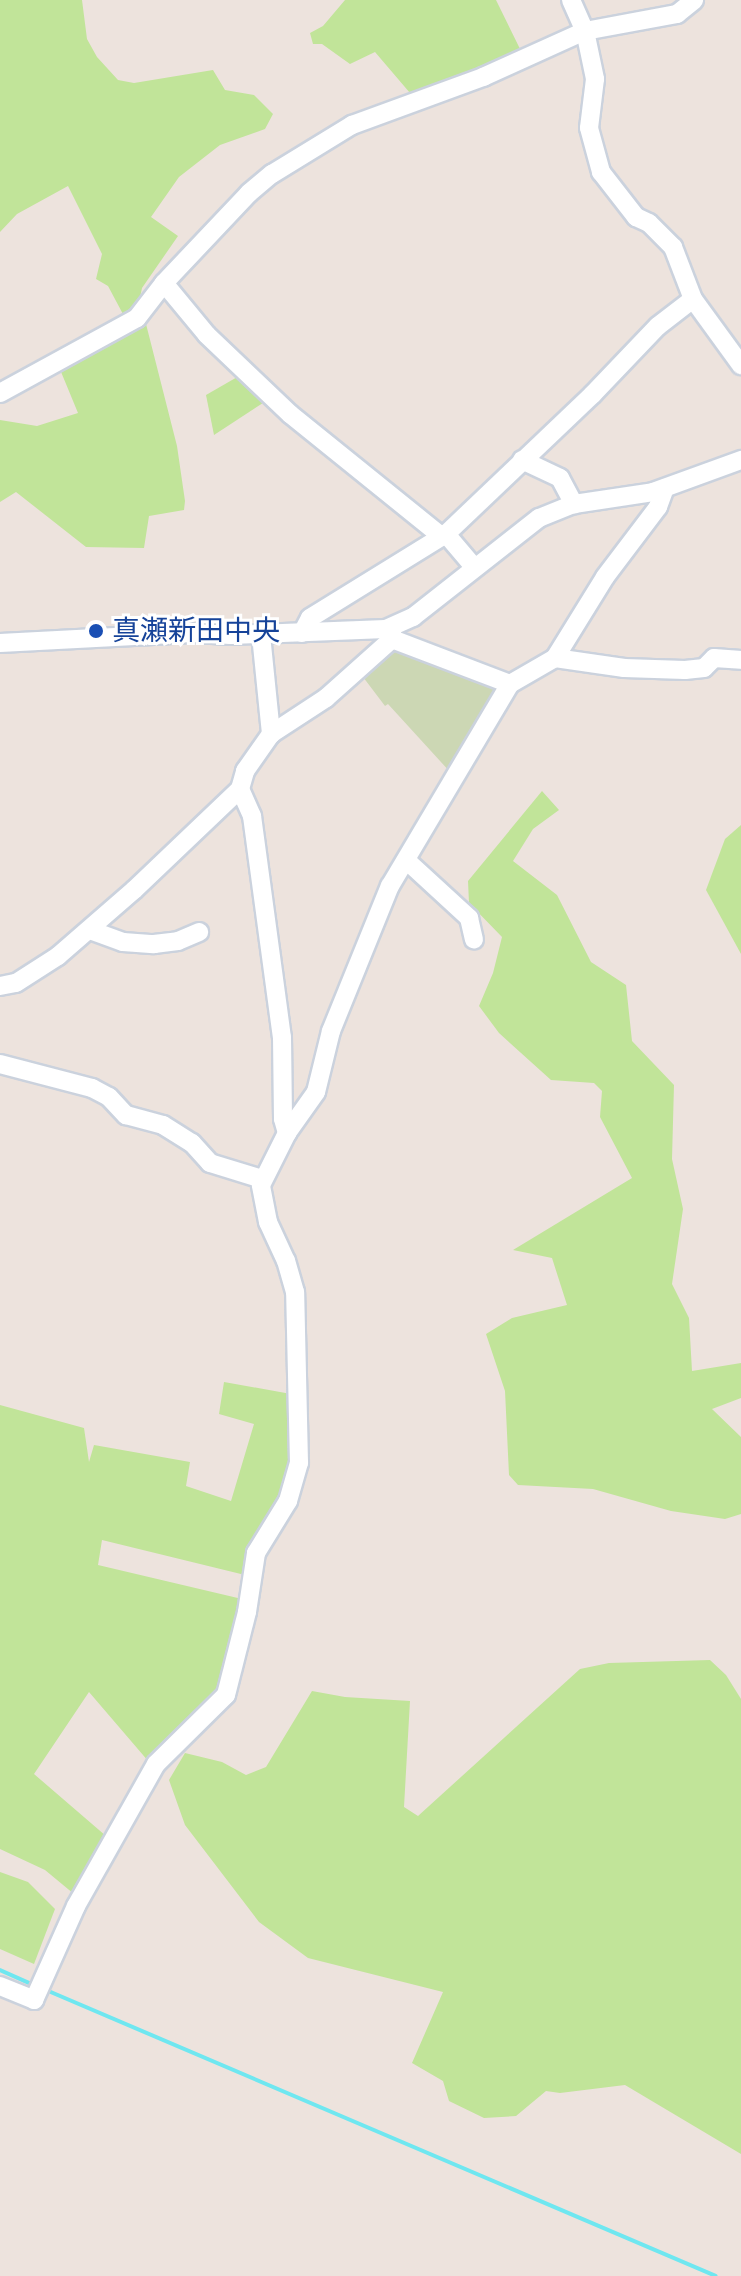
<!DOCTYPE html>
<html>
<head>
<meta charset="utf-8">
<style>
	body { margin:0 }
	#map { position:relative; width:741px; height:2276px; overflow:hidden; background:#ede3dd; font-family:Jost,"Noto Sans JP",sans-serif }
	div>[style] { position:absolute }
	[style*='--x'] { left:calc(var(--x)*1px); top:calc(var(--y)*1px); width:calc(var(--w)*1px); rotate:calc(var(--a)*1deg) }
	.green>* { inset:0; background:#c1e499 }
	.cemetery>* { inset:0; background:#ccd7b4 }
	.stream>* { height:4px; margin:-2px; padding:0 2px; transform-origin:2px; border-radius:2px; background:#6fe7f0 }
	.roads { filter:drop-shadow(2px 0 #cbd2dd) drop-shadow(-2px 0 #cbd2dd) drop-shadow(0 2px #cbd2dd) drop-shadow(0 -2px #cbd2dd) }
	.minor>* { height:18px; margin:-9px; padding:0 9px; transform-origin:9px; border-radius:9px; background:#fff }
	.dots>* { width:22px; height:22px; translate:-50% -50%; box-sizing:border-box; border:4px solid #fff; border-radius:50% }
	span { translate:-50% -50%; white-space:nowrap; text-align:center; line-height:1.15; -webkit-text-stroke:6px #fff; paint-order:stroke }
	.transit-label { font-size:28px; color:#164399 }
	.left { translate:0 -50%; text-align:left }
</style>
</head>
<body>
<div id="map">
	<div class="green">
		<i style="clip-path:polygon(0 0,82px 0,87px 39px,97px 57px,118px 80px,134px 83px,213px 70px,225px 90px,254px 95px,273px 114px,265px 129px,220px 145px,179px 177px,151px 217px,178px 236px,142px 288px,138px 307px,146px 324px,177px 446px,185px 501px,184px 510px,149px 516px,144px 548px,86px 547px,16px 492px,0 502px,0 420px,37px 426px,78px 413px,59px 367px,132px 331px,108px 286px,96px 279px,102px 254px,68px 186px,17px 214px,0 232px)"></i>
		<i style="clip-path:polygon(345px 0,496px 0,522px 53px,410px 93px,375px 52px,350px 64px,322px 44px,313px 44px,310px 33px,323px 26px)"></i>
		<i style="clip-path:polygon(239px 376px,266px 401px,214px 435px,206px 395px)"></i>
		<i style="clip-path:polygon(542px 791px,559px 810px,533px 829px,513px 861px,557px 895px,591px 962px,626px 985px,632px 1041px,674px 1085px,672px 1159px,683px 1209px,672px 1284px,689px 1318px,692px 1371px,741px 1363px,741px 1398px,712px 1409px,741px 1437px,741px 1514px,725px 1519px,671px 1511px,593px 1489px,518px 1485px,509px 1475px,505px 1391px,486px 1334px,512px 1318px,567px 1305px,552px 1258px,513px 1250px,632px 1178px,600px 1117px,602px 1091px,594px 1083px,551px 1080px,499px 1033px,479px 1006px,493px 973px,502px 937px,469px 903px,468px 881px)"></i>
		<i style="clip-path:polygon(741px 825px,741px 954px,706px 890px,725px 839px)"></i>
		<i style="clip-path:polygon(224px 1382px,291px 1394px,292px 1468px,287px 1487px,245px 1575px,102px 1540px,98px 1565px,242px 1599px,222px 1689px,149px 1762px,89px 1692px,34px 1774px,106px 1836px,74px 1894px,45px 1870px,0 1849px,0 1405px,84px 1428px,89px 1462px,94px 1445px,190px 1462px,186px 1486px,231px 1501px,254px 1424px,219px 1414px)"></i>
		<i style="clip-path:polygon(710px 1660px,726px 1675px,741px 1699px,741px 2154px,625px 2085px,560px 2093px,546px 2091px,516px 2116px,484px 2118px,449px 2101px,443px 2081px,412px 2063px,443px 1992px,308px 1958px,259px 1922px,185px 1825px,169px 1780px,185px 1753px,222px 1762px,246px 1775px,266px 1767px,312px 1691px,345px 1697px,410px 1701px,404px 1807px,418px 1816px,580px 1669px,609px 1663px)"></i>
		<i style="clip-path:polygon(0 1872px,28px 1882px,55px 1909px,34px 1964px,0 1949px)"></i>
	</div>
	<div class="cemetery">
		<i style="clip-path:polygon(389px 646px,500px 683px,451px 773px,388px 704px,385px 706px,360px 673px)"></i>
	</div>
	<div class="stream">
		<i style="--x:0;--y:1970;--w:37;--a:24"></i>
		<i style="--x:46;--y:1990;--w:728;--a:23.12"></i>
	</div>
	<div class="roads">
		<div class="minor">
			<i style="--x:571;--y:0;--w:34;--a:66"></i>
			<i style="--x:585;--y:31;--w:49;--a:78.2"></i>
			<i style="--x:595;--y:79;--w:49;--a:97"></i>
			<i style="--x:589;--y:128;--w:46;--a:74.7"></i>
			<i style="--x:601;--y:172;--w:57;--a:52.1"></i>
			<i style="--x:636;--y:217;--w:14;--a:25"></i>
			<i style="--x:649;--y:223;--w:34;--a:45"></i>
			<i style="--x:673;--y:247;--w:56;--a:69"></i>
			<i style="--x:693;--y:299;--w:82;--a:54"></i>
			<i style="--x:164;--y:283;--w:67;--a:50.4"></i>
			<i style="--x:207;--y:335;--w:115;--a:43.6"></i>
			<i style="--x:290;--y:414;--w:193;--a:38.9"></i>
			<i style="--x:0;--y:393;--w:156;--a:-28.7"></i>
			<i style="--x:137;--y:318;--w:44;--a:-52.4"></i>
			<i style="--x:164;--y:283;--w:124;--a:-46.6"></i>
			<i style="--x:249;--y:193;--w:30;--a:-40"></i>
			<i style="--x:272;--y:174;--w:94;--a:-31.5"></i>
			<i style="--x:352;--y:125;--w:140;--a:-20.1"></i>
			<i style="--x:483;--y:77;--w:112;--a:-24.3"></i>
			<i style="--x:585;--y:31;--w:94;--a:-10.5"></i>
			<i style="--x:677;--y:14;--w:22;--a:-39"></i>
			<i style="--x:522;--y:460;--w:42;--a:25.3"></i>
			<i style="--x:560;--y:478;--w:30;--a:62"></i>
			<i style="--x:446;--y:534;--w:43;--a:49.7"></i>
			<i style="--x:392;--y:629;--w:10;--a:90"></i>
			<i style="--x:392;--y:639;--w:126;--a:20.9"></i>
			<i style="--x:302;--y:633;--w:17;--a:-62"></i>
			<i style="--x:310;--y:618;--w:160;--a:-31.7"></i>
			<i style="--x:446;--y:534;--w:202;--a:-43.6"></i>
			<i style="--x:592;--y:395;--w:95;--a:-46.3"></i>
			<i style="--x:658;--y:326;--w:44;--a:-37.6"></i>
			<i style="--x:261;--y:635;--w:100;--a:84.2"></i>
			<i style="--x:0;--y:643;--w:192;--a:-3"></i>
			<i style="--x:192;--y:633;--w:39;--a:3"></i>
			<i style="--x:231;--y:635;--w:155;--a:-2.2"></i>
			<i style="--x:386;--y:629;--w:30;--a:-24"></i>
			<i style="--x:413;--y:617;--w:160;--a:-38.2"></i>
			<i style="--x:539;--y:518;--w:38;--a:-22"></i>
			<i style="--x:574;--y:504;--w:80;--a:-8.6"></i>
			<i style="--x:653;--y:492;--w:94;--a:-20"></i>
			<i style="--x:555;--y:658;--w:70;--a:8.2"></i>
			<i style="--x:624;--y:668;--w:61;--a:1.9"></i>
			<i style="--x:685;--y:670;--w:19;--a:-6"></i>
			<i style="--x:704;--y:668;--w:14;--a:-45"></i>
			<i style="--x:714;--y:658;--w:27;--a:4"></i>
			<i style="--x:240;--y:789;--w:30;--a:66"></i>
			<i style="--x:252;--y:816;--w:223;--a:82.3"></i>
			<i style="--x:282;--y:1037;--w:82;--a:89.3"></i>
			<i style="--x:283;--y:1119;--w:15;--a:74"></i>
			<i style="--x:406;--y:860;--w:86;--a:42.6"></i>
			<i style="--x:469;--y:918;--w:22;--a:77"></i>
			<i style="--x:90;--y:930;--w:35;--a:20"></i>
			<i style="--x:123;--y:942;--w:31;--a:4"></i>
			<i style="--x:154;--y:944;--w:24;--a:-7"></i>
			<i style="--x:178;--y:941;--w:23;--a:-23"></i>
			<i style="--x:0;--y:986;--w:16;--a:-11"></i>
			<i style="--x:16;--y:983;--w:50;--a:-32.7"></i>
			<i style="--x:58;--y:956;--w:101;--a:-41"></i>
			<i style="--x:134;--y:890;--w:146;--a:-43.6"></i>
			<i style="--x:240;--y:789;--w:19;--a:-74"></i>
			<i style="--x:245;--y:771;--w:45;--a:-54.9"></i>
			<i style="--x:271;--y:734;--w:66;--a:-33.2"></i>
			<i style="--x:326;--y:698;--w:89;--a:-41.8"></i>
			<i style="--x:0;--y:1064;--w:95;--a:14.6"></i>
			<i style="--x:92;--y:1088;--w:19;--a:28"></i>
			<i style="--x:109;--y:1097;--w:25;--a:47"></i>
			<i style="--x:126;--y:1115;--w:38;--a:15"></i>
			<i style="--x:163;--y:1125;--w:34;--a:32"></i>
			<i style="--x:192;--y:1143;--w:27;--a:48"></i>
			<i style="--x:210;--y:1163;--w:54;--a:17.1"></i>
			<i style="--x:0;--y:1986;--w:37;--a:22"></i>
			<i style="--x:34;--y:2000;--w:103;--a:-65.9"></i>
			<i style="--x:76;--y:1906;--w:163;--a:-60.6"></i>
			<i style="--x:156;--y:1764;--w:98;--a:-44.6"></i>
			<i style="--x:226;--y:1695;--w:86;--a:-75.8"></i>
			<i style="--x:247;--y:1612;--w:60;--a:-81.3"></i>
			<i style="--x:256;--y:1553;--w:61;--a:-58.4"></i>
			<i style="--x:288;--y:1501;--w:40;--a:-74"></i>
			<i style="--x:299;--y:1463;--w:171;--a:-91.3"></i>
			<i style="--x:295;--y:1292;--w:32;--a:-106"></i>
			<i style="--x:286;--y:1261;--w:43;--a:-114.8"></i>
			<i style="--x:268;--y:1222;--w:38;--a:-101"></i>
			<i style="--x:261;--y:1185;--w:58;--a:-63.4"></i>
			<i style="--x:287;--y:1133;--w:50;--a:-54.7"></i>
			<i style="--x:316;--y:1092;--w:63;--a:-76.2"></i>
			<i style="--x:331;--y:1031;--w:157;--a:-67.9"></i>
			<i style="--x:390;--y:886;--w:235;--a:-59.3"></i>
			<i style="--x:510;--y:684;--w:52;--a:-30"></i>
			<i style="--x:555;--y:658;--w:95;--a:-58.3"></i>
			<i style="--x:605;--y:577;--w:88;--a:-52.9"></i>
			<i style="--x:658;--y:507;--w:20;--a:-70"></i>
		</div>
	</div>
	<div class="dots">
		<i style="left:96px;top:631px;background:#1a4fb4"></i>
	</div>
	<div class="transit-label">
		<span class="left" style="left:112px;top:631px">真瀬新田中央</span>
	</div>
</div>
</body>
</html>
